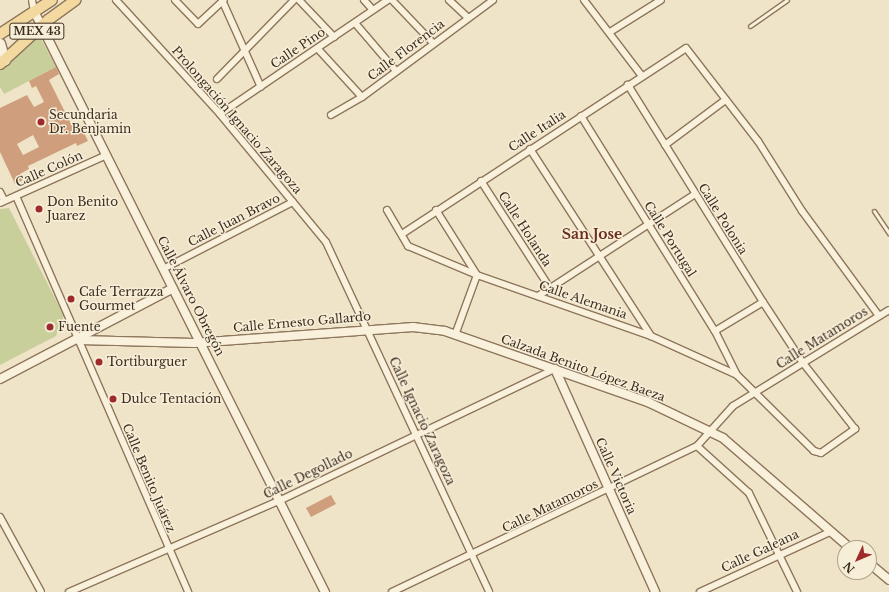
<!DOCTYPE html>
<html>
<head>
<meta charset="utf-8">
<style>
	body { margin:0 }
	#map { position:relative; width:889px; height:592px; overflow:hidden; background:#f0e4c8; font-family:"Libre Baskerville",serif }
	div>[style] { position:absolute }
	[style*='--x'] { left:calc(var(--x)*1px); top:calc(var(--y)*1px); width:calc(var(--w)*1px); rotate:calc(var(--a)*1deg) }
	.green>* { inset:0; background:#c9cf9b }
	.building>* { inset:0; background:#cf9f7d }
	.roads { filter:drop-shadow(1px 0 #8d765c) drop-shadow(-1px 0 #8d765c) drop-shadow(0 1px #8d765c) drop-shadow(0 -1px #8d765c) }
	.service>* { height:3px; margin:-1.5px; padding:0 1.5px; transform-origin:1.5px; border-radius:1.5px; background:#faf1dc }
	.minor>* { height:6px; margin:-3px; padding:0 3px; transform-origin:3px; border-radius:3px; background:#faf1dc }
	.tertiary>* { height:8px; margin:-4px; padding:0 4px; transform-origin:4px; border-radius:4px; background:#faf1dc }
	.secondary>* { height:9px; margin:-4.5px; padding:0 4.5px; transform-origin:4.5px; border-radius:4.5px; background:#faf1dc }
	.primary>* { height:10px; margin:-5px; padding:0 5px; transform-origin:5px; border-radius:5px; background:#f3d9a0 }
	.dots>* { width:11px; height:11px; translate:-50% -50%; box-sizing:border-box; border:2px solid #f7eed8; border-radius:50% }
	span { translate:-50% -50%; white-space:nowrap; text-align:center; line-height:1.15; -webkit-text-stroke:3px #f7eed8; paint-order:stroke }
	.shield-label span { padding:1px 3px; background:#f7eed8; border:1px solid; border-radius:3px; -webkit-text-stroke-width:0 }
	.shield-label { font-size:11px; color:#3d2e20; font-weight:700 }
	.street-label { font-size:12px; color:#3d2e20 }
	.poi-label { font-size:12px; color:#3d2e20 }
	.left { translate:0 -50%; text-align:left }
	.quarter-label { font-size:14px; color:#6b2e1e; font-weight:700 }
	.north { position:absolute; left:837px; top:540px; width:40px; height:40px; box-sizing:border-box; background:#f7eed8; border:1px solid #ada18e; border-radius:50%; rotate:226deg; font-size:11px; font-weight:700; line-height:16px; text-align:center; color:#3d2e20 }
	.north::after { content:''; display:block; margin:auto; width:14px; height:18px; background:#9e2a2b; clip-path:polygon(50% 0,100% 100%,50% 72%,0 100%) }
</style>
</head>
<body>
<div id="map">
	<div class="green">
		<i style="clip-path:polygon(38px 33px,56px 67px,4px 94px,0 87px,0 66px)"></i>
		<i style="clip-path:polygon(9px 208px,64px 316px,56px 336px,0 365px,0 209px)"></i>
	</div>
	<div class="building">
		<i style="clip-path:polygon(evenodd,56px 67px,59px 74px,49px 80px,73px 128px,80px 124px,88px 141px,77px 146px,76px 143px,28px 166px,29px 169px,20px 174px,23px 180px,15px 184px,0 152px,0 108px,27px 95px,34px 107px,44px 102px,36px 86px,32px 88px,29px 81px,56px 67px,33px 135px,39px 147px,23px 155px,17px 144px,33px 135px)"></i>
		<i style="clip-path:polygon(331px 495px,336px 504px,311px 517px,306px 508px)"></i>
	</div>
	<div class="roads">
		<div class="service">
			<i style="--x:750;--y:26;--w:45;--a:-35.1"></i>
			<i style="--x:874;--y:211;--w:27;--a:56"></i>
		</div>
		<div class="minor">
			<i style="--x:32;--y:0;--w:11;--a:80"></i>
			<i style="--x:116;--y:0;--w:154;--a:47.6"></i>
			<i style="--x:220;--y:114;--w:166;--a:50.4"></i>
			<i style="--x:326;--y:242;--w:386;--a:65"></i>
			<i style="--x:175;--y:0;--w:33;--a:46"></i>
			<i style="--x:198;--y:24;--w:35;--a:-43"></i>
			<i style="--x:222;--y:0;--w:95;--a:65.9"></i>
			<i style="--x:299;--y:0;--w:51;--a:46.6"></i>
			<i style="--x:364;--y:0;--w:13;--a:48"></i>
			<i style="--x:392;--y:0;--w:59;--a:46.4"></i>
			<i style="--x:449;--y:0;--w:26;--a:43"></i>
			<i style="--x:584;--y:0;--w:96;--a:52.7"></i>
			<i style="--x:355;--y:23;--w:63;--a:49.5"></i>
			<i style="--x:610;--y:32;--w:60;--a:-32.1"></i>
			<i style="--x:318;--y:49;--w:65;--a:47.5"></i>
			<i style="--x:217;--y:79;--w:110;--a:-45.7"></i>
			<i style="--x:220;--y:114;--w:203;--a:-34.2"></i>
			<i style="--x:331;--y:115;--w:36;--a:-30"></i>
			<i style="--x:362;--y:97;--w:163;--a:-36.5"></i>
			<i style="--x:581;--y:116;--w:253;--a:58.1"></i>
			<i style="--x:715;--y:331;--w:49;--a:63.4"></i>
			<i style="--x:665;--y:145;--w:74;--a:-36.7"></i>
			<i style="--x:530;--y:149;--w:223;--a:57.1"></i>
			<i style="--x:481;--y:181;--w:127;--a:57.2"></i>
			<i style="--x:0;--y:192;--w:9;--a:63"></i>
			<i style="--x:16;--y:196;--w:432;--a:66.5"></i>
			<i style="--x:0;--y:203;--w:117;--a:-24.2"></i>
			<i style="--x:387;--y:210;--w:42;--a:59.7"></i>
			<i style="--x:408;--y:246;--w:75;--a:22.8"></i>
			<i style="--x:477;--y:275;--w:184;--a:19.3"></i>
			<i style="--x:651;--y:336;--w:94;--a:24.4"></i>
			<i style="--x:737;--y:375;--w:108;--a:44.6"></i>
			<i style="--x:814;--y:451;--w:7;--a:16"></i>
			<i style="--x:821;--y:453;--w:42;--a:-35.2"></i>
			<i style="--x:855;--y:429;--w:84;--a:-128.2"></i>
			<i style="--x:803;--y:363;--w:73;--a:-123.3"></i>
			<i style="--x:763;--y:302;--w:256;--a:-121.9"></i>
			<i style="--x:436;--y:210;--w:77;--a:57.8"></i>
			<i style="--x:477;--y:275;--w:64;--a:110.1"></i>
			<i style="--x:402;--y:234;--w:339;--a:-33.2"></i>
			<i style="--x:686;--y:48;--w:118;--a:52.3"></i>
			<i style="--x:758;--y:141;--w:83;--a:57.8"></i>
			<i style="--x:802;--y:211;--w:130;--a:53.7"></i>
			<i style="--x:163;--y:269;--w:146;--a:-27.3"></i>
			<i style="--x:538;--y:296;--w:187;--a:-33"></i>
			<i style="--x:715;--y:331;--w:56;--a:-31.1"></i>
			<i style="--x:697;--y:446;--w:70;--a:42.1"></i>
			<i style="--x:749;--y:493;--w:110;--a:64.1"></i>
			<i style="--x:0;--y:517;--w:85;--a:61.3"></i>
			<i style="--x:69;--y:592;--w:231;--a:-23.5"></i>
			<i style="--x:281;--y:500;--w:304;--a:-25.6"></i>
			<i style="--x:392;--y:592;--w:338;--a:-25.6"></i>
			<i style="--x:697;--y:446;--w:54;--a:-48"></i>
			<i style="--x:733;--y:406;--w:183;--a:-31.6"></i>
			<i style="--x:700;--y:592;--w:143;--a:-24.8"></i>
		</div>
		<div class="tertiary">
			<i style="--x:34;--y:11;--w:650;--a:63.4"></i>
			<i style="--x:79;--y:340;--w:115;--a:1.5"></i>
			<i style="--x:194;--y:343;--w:220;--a:-4.2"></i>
			<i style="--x:413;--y:327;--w:32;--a:7"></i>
			<i style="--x:445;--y:331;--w:215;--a:19.3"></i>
			<i style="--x:648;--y:402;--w:83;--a:25.6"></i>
			<i style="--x:723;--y:438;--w:168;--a:40.9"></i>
			<i style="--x:555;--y:369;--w:244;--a:65.8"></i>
			<i style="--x:0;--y:379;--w:195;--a:-27.7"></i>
			<i style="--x:869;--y:563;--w:26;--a:40"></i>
		</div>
		<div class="secondary">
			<i style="--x:0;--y:43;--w:18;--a:74"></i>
		</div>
		<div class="primary">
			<i style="--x:0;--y:34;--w:62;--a:-33.2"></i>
			<i style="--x:0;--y:64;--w:65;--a:-42.5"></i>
			<i style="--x:48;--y:20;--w:34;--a:-36"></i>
		</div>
	</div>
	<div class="dots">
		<i style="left:41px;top:122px;background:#9e2a2b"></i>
		<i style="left:39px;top:209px;background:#9e2a2b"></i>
		<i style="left:71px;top:299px;background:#9e2a2b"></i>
		<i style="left:50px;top:327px;background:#9e2a2b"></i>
		<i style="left:99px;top:362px;background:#9e2a2b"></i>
		<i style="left:113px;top:399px;background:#9e2a2b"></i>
	</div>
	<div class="shield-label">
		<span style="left:37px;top:31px">MEX 43</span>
	</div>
	<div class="street-label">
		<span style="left:298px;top:48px;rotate:-34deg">Calle Pino</span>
		<span style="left:406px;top:50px;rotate:-37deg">Calle Florencia</span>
		<span style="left:237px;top:120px;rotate:49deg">Prolongación Ignacio Zaragoza</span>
		<span style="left:537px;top:131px;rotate:-33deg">Calle Italia</span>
		<span style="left:49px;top:169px;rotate:-24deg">Calle Colón</span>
		<span style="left:723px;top:219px;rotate:58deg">Calle Polonia</span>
		<span style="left:234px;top:220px;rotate:-27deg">Calle Juan Bravo</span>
		<span style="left:525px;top:229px;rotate:57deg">Calle Holanda</span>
		<span style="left:670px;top:239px;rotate:58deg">Calle Portugal</span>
		<span style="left:191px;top:296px;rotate:63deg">Calle Álvaro Obregón</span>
		<span style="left:583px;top:300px;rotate:19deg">Calle Alemania</span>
		<span style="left:302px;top:322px;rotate:-5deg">Calle Ernesto Gallardo</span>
		<span style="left:822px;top:338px;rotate:-32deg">Calle Matamoros</span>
		<span style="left:583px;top:368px;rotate:20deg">Calzada Benito López Baeza</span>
		<span style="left:422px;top:421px;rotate:65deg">Calle Ignacio Zaragoza</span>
		<span style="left:308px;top:474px;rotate:-26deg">Calle Degollado</span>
		<span style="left:616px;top:476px;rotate:66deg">Calle Victoria</span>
		<span style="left:149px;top:478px;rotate:67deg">Calle Benito Juárez</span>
		<span style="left:550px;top:506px;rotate:-26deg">Calle Matamoros</span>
		<span style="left:760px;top:551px;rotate:-25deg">Calle Galeana</span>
	</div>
	<div class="poi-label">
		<span class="left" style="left:49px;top:122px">Secundaria<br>Dr. Benjamin</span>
		<span class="left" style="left:47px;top:209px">Don Benito<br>Juarez</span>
		<span class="left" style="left:79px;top:299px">Cafe Terrazza<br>Gourmet</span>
		<span class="left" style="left:58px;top:327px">Fuente</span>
		<span class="left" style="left:107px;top:362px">Tortiburguer</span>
		<span class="left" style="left:121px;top:399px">Dulce Tentación</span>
	</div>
	<div class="quarter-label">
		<span style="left:592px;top:234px">San Jose</span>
	</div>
	<div class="north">N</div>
</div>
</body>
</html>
